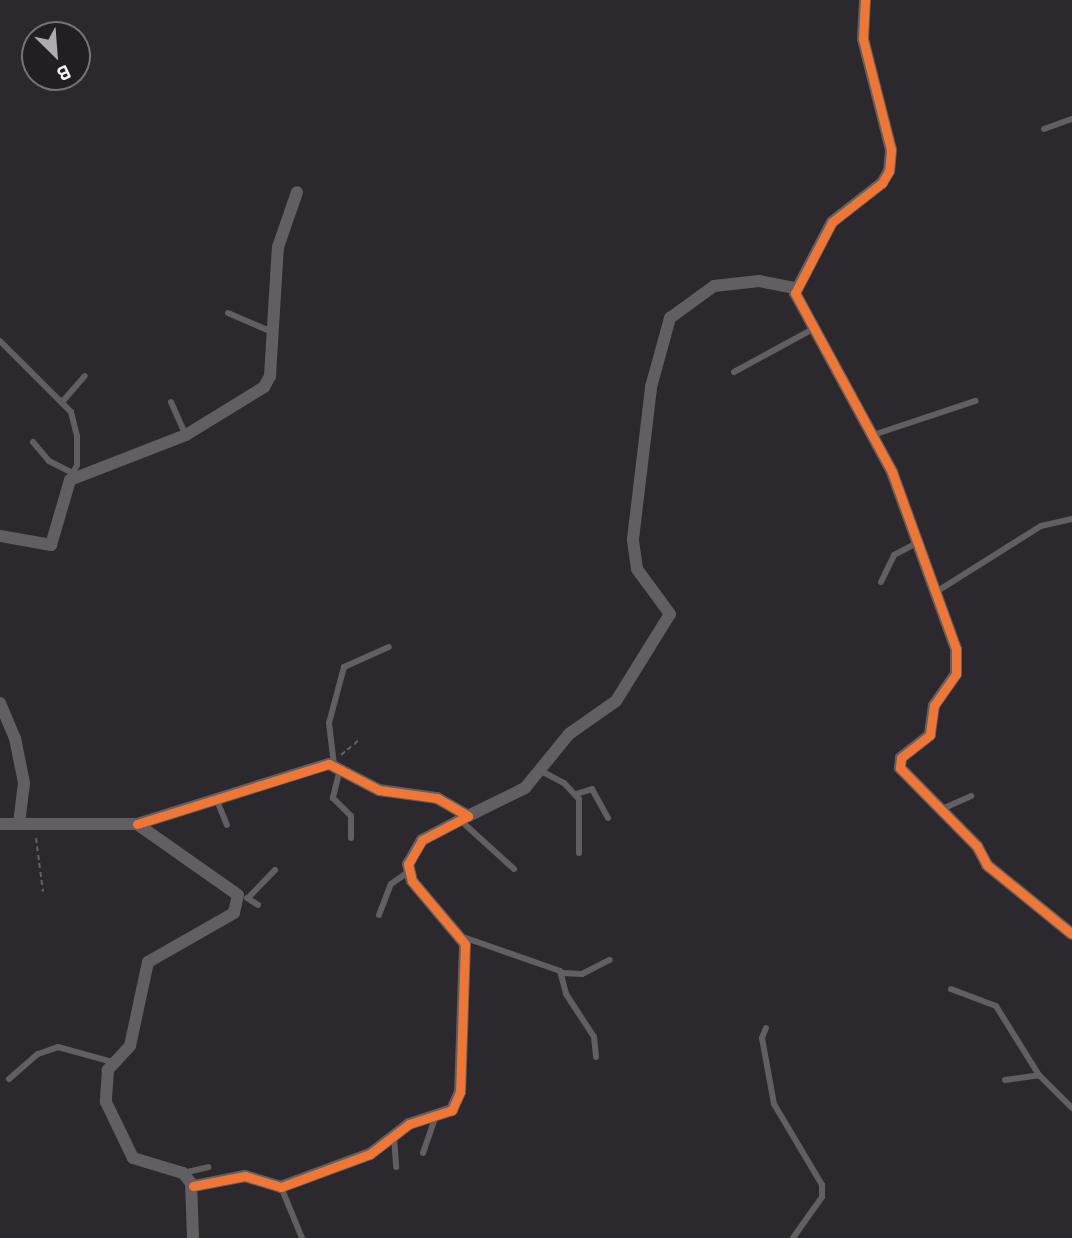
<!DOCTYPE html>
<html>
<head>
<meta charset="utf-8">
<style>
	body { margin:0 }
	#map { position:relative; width:1072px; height:1238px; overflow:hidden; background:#2b292d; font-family:Quicksand,sans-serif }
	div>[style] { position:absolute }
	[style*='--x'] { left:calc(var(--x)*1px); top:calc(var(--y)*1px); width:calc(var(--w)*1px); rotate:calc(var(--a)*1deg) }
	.path>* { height:2px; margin-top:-1px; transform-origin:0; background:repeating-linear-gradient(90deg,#626164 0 5px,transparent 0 8.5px) }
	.lane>* { height:6px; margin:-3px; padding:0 3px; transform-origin:3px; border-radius:3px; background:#615f61 }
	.street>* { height:12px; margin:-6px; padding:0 6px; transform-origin:6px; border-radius:6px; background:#615f61 }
	.cycleway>* { height:9px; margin:-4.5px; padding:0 4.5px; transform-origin:4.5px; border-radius:4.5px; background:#f07635 }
	span { translate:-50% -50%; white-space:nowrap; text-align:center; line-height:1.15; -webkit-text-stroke:7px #211e24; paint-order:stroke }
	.north { position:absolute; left:21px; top:21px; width:70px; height:70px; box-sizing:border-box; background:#211e24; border:2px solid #767379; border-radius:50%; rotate:155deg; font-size:19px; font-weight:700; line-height:28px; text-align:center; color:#f5f3f8 }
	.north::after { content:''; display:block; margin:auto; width:24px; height:32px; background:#aeacb1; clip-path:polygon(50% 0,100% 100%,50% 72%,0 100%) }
</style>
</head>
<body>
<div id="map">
	<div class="path">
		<i style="--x:341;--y:755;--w:23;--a:-40"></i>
		<i style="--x:36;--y:838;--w:54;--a:82.6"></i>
	</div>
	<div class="lane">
		<i style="--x:1044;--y:129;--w:30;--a:-20"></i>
		<i style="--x:228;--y:313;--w:46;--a:23.2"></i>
		<i style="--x:0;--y:341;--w:100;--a:45"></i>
		<i style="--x:71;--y:412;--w:25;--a:76"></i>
		<i style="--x:77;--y:436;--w:29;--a:90"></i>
		<i style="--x:77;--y:465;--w:16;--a:117"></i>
		<i style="--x:734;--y:372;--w:88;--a:-28.6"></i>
		<i style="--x:63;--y:401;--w:33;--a:-49"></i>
		<i style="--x:171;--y:402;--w:36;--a:66"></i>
		<i style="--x:873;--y:435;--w:108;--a:-18.4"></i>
		<i style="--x:33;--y:442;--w:25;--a:50"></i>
		<i style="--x:49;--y:461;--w:28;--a:27"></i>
		<i style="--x:881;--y:582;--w:30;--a:-64"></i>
		<i style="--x:894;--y:555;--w:27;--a:-28"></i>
		<i style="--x:936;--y:592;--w:124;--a:-32.2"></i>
		<i style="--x:1041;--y:526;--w:32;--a:-13"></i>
		<i style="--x:334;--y:765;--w:42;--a:-96.8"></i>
		<i style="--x:329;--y:723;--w:58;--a:-75"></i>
		<i style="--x:344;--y:667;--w:49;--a:-24"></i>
		<i style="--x:340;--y:769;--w:30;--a:104"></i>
		<i style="--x:333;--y:798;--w:25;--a:45"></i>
		<i style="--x:351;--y:816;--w:22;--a:90"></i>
		<i style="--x:541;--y:771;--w:26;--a:28"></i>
		<i style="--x:564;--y:783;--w:22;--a:47"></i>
		<i style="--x:579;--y:799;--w:54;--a:90"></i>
		<i style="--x:576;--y:794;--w:17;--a:-17"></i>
		<i style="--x:592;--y:789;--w:33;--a:61"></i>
		<i style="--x:216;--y:798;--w:29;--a:68"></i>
		<i style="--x:942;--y:809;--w:32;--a:-24"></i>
		<i style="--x:460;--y:820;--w:73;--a:42.2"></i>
		<i style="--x:247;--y:898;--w:13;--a:32"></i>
		<i style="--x:248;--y:898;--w:39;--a:-46"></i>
		<i style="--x:379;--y:915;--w:33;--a:-69"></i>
		<i style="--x:391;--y:884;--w:21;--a:-35"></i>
		<i style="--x:463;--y:937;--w:103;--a:19.3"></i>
		<i style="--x:560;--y:971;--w:24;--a:75"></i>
		<i style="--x:566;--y:994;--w:51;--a:56.9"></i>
		<i style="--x:594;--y:1037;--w:20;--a:84"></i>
		<i style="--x:562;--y:973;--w:20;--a:3"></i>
		<i style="--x:582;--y:974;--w:31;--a:-27"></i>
		<i style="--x:951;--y:989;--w:48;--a:20.7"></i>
		<i style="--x:996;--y:1006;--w:81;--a:58.1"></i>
		<i style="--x:1039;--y:1075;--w:47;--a:45"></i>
		<i style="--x:766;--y:1028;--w:11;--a:112"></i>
		<i style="--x:762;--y:1038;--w:67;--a:79.7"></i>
		<i style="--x:774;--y:1104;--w:94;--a:59.3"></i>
		<i style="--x:822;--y:1185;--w:12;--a:90"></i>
		<i style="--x:822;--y:1197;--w:50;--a:125.3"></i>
		<i style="--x:9;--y:1079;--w:38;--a:-41"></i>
		<i style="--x:38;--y:1054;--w:21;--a:-19"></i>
		<i style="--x:58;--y:1047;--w:56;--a:15.5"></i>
		<i style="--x:1005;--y:1080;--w:34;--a:-8"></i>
		<i style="--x:394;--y:1136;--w:31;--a:86"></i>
		<i style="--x:423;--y:1153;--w:36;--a:-71"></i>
		<i style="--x:183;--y:1173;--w:26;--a:-13"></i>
		<i style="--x:281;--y:1187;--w:55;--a:67.6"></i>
	</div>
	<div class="street">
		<i style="--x:865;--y:0;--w:39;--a:93"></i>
		<i style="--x:863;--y:39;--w:114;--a:75.8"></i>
		<i style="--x:891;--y:150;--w:21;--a:95"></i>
		<i style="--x:889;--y:171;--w:14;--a:120"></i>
		<i style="--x:882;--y:183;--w:63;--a:142"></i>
		<i style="--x:832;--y:222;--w:80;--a:117.5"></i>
		<i style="--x:795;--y:293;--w:204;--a:61.5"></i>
		<i style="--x:892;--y:472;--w:188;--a:70.1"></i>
		<i style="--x:956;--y:649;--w:25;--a:90"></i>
		<i style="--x:956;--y:674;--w:38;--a:125"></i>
		<i style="--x:934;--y:705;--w:30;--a:98"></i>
		<i style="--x:930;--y:735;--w:37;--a:142"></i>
		<i style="--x:901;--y:758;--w:10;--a:96"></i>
		<i style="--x:900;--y:768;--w:110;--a:45.4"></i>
		<i style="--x:977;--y:846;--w:21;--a:62"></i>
		<i style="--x:987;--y:865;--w:109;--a:39.1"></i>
		<i style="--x:0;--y:536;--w:52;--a:10"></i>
		<i style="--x:51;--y:545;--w:68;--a:-73.7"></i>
		<i style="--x:70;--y:480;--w:124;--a:-21.2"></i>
		<i style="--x:186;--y:435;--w:92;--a:-31.6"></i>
		<i style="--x:264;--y:387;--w:13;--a:-61"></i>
		<i style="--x:270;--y:376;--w:129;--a:-86.5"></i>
		<i style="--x:278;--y:247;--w:58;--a:-70.9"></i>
		<i style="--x:0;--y:703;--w:38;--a:67"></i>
		<i style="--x:15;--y:738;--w:46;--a:78.7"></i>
		<i style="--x:24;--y:783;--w:41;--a:97"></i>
		<i style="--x:468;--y:816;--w:64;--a:-26.2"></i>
		<i style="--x:525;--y:788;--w:70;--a:-50.8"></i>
		<i style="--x:569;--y:734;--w:57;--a:-35.1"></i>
		<i style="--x:616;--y:701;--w:102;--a:-58.2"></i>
		<i style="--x:670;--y:614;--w:56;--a:-126.3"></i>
		<i style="--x:637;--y:569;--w:30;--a:-98"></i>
		<i style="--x:633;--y:539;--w:153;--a:-83.2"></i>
		<i style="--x:651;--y:387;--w:72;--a:-74.6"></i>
		<i style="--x:670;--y:318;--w:54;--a:-36"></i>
		<i style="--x:714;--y:286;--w:45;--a:-6.3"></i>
		<i style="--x:759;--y:281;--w:37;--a:11"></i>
		<i style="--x:0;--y:824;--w:137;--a:0"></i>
		<i style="--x:137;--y:824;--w:123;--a:35.1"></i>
		<i style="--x:238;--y:895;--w:18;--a:103"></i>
		<i style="--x:234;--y:913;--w:99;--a:150.3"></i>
		<i style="--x:148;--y:962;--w:86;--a:102.1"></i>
		<i style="--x:130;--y:1046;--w:33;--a:133"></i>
		<i style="--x:108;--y:1070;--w:32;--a:94"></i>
		<i style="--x:106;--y:1102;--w:62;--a:64.3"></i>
		<i style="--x:133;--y:1158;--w:52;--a:16.7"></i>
		<i style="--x:183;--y:1173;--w:13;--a:51"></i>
		<i style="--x:191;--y:1183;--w:55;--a:87.9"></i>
		<i style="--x:137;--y:824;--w:201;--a:-17.4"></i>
		<i style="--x:329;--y:764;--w:56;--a:27.5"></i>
		<i style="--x:379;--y:790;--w:59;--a:7.9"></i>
		<i style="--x:437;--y:798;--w:36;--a:30"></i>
		<i style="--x:468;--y:816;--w:52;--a:152.4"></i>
		<i style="--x:422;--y:840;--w:28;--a:120"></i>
		<i style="--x:408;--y:864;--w:17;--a:77"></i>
		<i style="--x:412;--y:881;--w:82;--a:49.9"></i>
		<i style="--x:465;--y:944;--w:148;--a:91.9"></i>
		<i style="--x:460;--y:1092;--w:20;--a:114"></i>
		<i style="--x:452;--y:1110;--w:45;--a:162"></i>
		<i style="--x:409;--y:1124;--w:49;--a:142.4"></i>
		<i style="--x:370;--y:1154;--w:95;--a:159.7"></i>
		<i style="--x:281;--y:1187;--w:38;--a:-163"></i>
		<i style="--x:245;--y:1176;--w:53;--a:169.1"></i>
	</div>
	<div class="cycleway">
		<i style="--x:865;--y:0;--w:39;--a:93"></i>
		<i style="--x:863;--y:39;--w:114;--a:75.8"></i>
		<i style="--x:891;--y:150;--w:21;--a:95"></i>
		<i style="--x:889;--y:171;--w:14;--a:120"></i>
		<i style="--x:882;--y:183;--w:63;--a:142"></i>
		<i style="--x:832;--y:222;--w:80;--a:117.5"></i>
		<i style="--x:795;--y:293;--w:204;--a:61.5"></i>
		<i style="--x:892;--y:472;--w:188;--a:70.1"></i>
		<i style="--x:956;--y:649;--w:25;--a:90"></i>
		<i style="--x:956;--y:674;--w:38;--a:125"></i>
		<i style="--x:934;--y:705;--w:30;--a:98"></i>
		<i style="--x:930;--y:735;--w:37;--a:142"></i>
		<i style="--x:901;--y:758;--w:10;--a:96"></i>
		<i style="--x:900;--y:768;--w:110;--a:45.4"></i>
		<i style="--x:977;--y:846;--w:21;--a:62"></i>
		<i style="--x:987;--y:865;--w:109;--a:39.1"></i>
		<i style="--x:137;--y:824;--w:201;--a:-17.4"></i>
		<i style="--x:329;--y:764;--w:56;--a:27.5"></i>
		<i style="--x:379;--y:790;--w:59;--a:7.9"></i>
		<i style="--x:437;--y:798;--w:36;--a:30"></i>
		<i style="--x:468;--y:816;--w:52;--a:152.4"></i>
		<i style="--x:422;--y:840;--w:28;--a:120"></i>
		<i style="--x:408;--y:864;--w:17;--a:77"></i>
		<i style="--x:412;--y:881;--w:82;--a:49.9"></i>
		<i style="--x:465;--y:944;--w:148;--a:91.9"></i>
		<i style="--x:460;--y:1092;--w:20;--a:114"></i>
		<i style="--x:452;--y:1110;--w:45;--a:162"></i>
		<i style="--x:409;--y:1124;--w:49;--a:142.4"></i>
		<i style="--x:370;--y:1154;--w:95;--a:159.7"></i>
		<i style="--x:281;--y:1187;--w:38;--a:-163"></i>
		<i style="--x:245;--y:1176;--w:53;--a:169.1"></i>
	</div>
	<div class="north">B</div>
</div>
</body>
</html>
